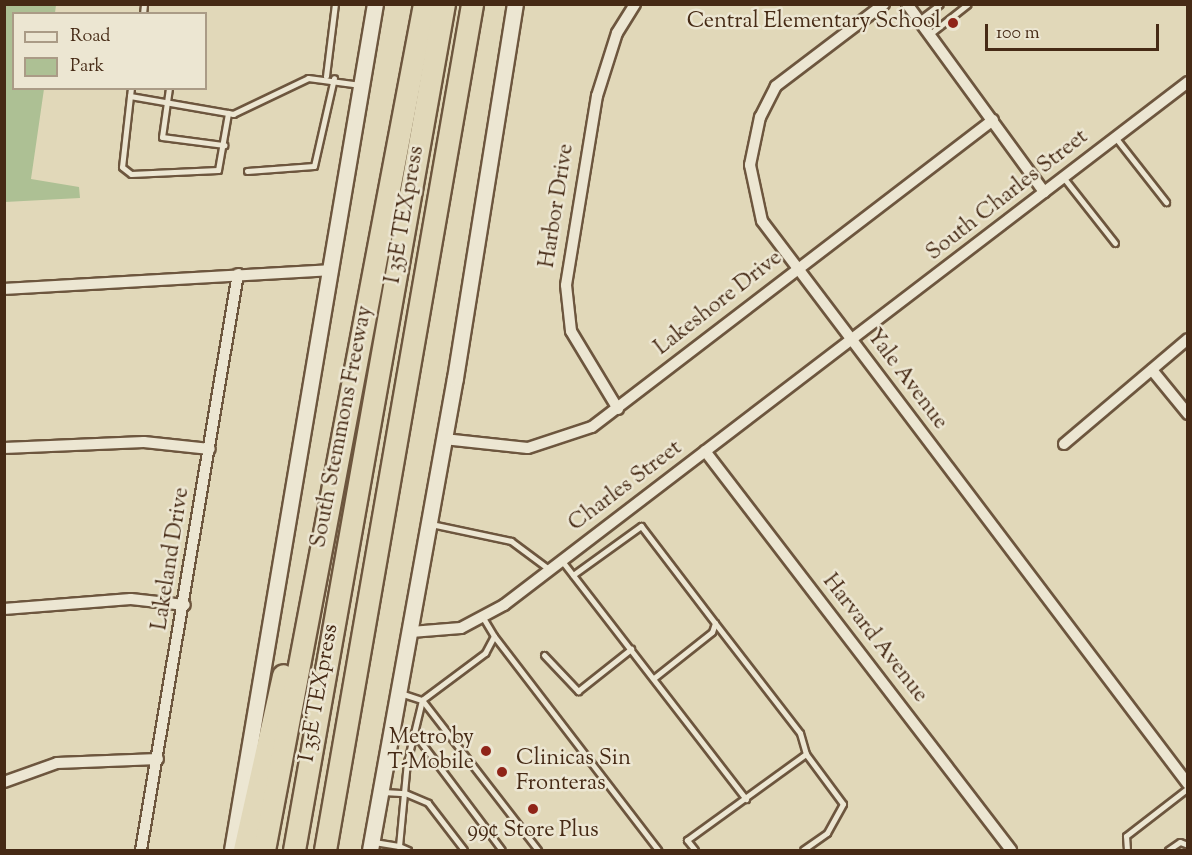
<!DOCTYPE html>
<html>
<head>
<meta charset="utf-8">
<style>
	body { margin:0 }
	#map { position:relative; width:1192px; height:855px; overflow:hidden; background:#e1d8b9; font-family:"Sorts Mill Goudy",serif }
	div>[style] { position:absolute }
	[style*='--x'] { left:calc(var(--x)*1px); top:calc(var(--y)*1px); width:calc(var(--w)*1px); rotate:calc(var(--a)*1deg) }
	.green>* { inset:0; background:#adc094 }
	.roads { filter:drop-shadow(2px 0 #6d563e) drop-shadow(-2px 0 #6d563e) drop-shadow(0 2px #6d563e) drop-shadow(0 -2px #6d563e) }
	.service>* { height:5px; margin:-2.5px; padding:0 2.5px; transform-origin:2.5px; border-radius:2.5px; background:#ece6d2 }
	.minor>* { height:10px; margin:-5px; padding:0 5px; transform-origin:5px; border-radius:5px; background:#ece6d2 }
	.secondary>* { height:15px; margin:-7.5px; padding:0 7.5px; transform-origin:7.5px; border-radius:7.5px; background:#ece6d2 }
	.motorway>* { height:21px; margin:-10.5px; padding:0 10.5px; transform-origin:10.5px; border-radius:10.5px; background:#e1d8b9 }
	.dots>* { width:16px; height:16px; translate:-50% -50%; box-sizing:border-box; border:3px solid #ece6d2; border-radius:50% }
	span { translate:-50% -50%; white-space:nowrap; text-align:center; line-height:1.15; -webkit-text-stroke:5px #ece6d2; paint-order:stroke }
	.poi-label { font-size:22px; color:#462a15 }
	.right { translate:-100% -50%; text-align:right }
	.left { translate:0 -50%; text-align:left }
	.street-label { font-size:22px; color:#462a15 }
	.frame { position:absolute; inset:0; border:6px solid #462a15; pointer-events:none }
	.legend { position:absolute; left:12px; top:12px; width:195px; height:78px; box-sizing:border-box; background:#ece6d2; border:2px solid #aa9b86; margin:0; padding:8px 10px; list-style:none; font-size:18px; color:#462a15 }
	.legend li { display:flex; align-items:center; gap:12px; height:30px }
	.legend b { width:30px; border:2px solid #aa9b86 }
	.scale { position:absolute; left:985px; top:24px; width:174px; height:27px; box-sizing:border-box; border:3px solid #462a15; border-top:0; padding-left:8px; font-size:18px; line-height:21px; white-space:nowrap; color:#462a15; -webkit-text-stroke:4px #ece6d2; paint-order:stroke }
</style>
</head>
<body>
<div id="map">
	<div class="green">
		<i style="clip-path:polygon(5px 4px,56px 5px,55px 13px,14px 14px,14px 88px,44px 89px,31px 179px,79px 187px,80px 198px,5px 202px)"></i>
	</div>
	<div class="roads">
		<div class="service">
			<i style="--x:143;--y:14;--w:10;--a:-84"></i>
			<i style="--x:919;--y:20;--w:26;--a:-37"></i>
			<i style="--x:930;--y:34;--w:48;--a:-38.3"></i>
			<i style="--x:326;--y:76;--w:73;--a:-82.9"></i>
			<i style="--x:131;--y:88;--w:8;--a:97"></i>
			<i style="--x:130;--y:96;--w:105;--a:9.9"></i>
			<i style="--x:233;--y:114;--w:83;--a:-25.6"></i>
			<i style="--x:308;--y:78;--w:53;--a:7.5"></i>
			<i style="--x:169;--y:88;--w:49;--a:98.1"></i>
			<i style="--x:162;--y:137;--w:63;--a:7.4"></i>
			<i style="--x:130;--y:96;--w:71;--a:96.4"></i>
			<i style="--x:122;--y:167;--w:11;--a:38"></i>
			<i style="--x:131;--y:174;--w:87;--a:-2.6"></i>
			<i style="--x:218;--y:170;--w:58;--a:-80"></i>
			<i style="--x:1115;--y:137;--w:83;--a:51.9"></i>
			<i style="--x:247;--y:171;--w:67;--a:-4.3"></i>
			<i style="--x:314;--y:166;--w:90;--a:-77.2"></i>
			<i style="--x:1063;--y:177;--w:84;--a:51.8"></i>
			<i style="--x:431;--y:524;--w:82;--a:12"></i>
			<i style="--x:511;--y:541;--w:49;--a:36.6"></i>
			<i style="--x:562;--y:561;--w:301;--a:52.3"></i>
			<i style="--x:573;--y:575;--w:84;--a:-35.8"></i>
			<i style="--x:641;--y:526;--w:122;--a:52.7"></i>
			<i style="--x:715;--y:623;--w:9;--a:108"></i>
			<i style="--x:712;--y:632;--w:74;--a:141.6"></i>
			<i style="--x:715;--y:623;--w:139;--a:52.3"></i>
			<i style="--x:800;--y:733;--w:22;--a:74"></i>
			<i style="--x:494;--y:636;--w:270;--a:52.5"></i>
			<i style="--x:544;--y:655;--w:50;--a:46.6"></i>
			<i style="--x:578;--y:691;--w:68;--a:-38.4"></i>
			<i style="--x:400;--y:693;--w:23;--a:18"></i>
			<i style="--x:422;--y:700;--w:79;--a:-36.7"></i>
			<i style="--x:485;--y:653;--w:19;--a:-62"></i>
			<i style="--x:494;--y:636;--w:23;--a:-121"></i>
			<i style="--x:422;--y:700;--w:190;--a:52.3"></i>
			<i style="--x:414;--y:733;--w:146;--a:53.1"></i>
			<i style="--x:383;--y:792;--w:22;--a:3"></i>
			<i style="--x:405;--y:793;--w:25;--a:23"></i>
			<i style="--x:428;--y:803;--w:59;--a:52.5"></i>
			<i style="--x:374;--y:842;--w:25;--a:9"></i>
			<i style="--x:408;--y:850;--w:10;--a:-156"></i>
			<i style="--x:399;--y:846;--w:84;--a:-84.6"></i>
			<i style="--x:407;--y:762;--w:64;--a:-76.4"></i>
			<i style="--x:695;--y:850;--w:13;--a:-129"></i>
			<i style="--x:687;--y:840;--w:147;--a:-35.9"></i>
			<i style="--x:806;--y:754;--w:62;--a:53.5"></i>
			<i style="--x:843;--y:804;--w:33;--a:119"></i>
			<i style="--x:827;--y:833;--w:29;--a:145"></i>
			<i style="--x:1127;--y:850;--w:14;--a:-94"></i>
			<i style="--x:1126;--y:836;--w:78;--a:-37.7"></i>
			<i style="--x:1168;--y:850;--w:14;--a:-34"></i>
			<i style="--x:1180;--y:842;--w:9;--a:21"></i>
		</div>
		<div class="minor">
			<i style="--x:884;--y:4;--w:136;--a:142.8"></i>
			<i style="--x:776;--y:86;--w:35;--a:117"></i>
			<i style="--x:760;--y:117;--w:49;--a:101.8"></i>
			<i style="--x:750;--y:165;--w:57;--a:77.9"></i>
			<i style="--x:762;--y:221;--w:706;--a:52.89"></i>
			<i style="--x:907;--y:4;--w:233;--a:53.9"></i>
			<i style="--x:4;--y:289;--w:329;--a:-3.3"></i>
			<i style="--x:1152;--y:370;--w:57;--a:50.7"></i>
			<i style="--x:618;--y:409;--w:91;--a:-121.1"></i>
			<i style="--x:571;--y:331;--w:46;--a:-96.2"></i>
			<i style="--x:566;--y:285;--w:192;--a:-80.7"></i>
			<i style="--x:597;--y:96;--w:66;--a:-72.4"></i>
			<i style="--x:617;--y:33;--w:34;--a:-58"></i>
			<i style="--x:444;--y:439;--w:84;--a:6.1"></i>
			<i style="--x:528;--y:448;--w:67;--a:-18.2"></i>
			<i style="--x:592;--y:427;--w:505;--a:-37.44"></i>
			<i style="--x:1064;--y:444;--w:162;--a:-40.3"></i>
			<i style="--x:4;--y:448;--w:140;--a:-2.5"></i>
			<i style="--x:144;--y:442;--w:66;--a:6.1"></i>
			<i style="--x:705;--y:451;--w:503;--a:52.51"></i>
			<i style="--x:4;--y:609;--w:127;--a:-4.5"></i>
			<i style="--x:131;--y:599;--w:54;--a:6.3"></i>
			<i style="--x:411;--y:632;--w:50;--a:-4.6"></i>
			<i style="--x:461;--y:628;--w:49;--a:-28.1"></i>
			<i style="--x:504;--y:605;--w:861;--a:-37.4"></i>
			<i style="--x:4;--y:782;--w:56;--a:-19.7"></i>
			<i style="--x:57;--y:763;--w:101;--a:-2.3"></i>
			<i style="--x:141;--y:850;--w:584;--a:-80.44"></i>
		</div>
		<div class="secondary">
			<i style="--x:232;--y:850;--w:858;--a:-80.41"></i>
			<i style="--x:370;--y:850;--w:480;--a:-79.8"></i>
			<i style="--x:455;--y:378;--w:379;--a:-80.9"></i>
		</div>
		<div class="motorway">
			<i style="--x:244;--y:850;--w:179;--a:-77.4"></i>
			<i style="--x:264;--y:850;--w:861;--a:-79.29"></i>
			<i style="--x:294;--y:850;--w:859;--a:-79.95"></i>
			<i style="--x:325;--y:850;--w:859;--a:-80.14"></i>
		</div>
	</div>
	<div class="dots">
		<i style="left:953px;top:23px;background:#8f2418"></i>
		<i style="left:486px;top:751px;background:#8f2418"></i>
		<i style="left:502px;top:772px;background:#8f2418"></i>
		<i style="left:533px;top:809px;background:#8f2418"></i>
	</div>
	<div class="poi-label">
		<span class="right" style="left:941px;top:23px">Central Elementary School</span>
		<span class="right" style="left:474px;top:751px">Metro by<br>T-Mobile</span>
		<span class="left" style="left:516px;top:772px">Clinicas Sin<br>Fronteras</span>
		<span style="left:533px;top:832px">99¢ Store Plus</span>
	</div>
	<div class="street-label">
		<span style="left:1008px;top:196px;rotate:-38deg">South Charles Street</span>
		<span style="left:558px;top:206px;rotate:-81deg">Harbor Drive</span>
		<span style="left:406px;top:215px;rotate:-80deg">I 35E TEXpress</span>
		<span style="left:719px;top:304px;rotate:-38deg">Lakeshore Drive</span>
		<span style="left:906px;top:380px;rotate:53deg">Yale Avenue</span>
		<span style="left:343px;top:427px;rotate:-79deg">South Stemmons Freeway</span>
		<span style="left:626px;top:487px;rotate:-37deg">Charles Street</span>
		<span style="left:172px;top:559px;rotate:-81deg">Lakeland Drive</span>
		<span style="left:874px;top:639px;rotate:52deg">Harvard Avenue</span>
		<span style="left:320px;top:693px;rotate:-80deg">I 35E TEXpress</span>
	</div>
	<div class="frame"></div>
	<ul class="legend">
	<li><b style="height:8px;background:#ece6d2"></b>Road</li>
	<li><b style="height:16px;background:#adc094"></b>Park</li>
	</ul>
	<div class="scale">100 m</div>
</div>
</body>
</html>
